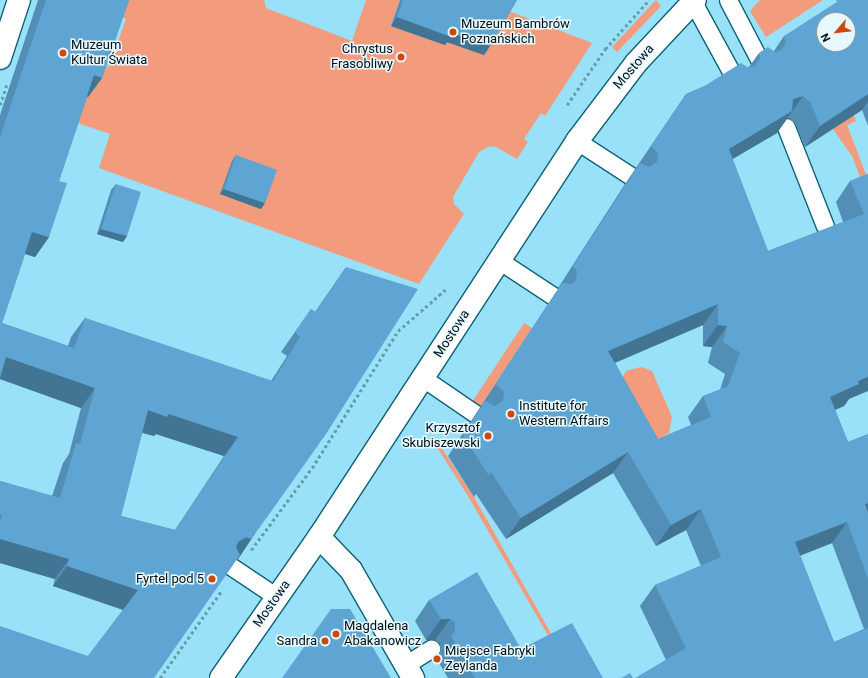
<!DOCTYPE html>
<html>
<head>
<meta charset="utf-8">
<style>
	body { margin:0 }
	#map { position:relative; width:868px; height:678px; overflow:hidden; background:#98e1f8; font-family:Roboto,sans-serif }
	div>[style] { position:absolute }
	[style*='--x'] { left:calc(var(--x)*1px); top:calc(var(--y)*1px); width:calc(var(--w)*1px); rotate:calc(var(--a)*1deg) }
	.green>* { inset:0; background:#f29b7d }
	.path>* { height:2.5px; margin-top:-1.25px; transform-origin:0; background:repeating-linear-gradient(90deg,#669cad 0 3px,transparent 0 6px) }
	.roads { filter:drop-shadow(1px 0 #0d6175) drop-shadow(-1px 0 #0d6175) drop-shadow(0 1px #0d6175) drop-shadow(0 -1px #0d6175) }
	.lane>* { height:17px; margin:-8.5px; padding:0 8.5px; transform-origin:8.5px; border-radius:8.5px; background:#fff }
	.street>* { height:22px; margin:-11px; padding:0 11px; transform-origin:11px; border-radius:11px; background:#fff }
	.secondary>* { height:22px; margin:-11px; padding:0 11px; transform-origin:11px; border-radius:11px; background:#fff }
	.wall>* { inset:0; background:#528eb5 }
	.shaded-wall>* { inset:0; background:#427494 }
	.building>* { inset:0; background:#5fa5d3 }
	.dots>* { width:11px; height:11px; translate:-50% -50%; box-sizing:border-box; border:2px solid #e7f9fe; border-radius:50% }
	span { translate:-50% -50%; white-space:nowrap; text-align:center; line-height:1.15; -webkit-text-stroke:3px #e7f9fe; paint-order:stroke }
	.poi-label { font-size:13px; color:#000f15 }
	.left { translate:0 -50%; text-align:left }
	.right { translate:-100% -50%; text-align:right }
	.street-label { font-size:13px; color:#000f15 }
	.north { position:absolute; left:816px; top:12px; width:40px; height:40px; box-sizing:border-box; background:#e7f9fe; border:1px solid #8b9ba1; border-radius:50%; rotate:242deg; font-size:11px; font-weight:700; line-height:16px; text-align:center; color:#000f15 }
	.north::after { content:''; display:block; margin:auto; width:14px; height:18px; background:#ce480c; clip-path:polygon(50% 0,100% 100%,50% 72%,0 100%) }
</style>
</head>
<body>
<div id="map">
	<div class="green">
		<i style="clip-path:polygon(121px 0,264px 0,266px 8px,352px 41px,366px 0,400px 0,391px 25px,446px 42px,509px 11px,592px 43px,545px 116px,541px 113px,524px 139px,528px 142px,517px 159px,496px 147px,490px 146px,479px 152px,453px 197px,454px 204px,464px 214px,419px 284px,99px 168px,110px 134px,72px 121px,99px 64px,109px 67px,126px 19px,116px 15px)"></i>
		<i style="clip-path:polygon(656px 0,661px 6px,617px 52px,612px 47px)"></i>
		<i style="clip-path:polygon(760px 0,823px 0,766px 37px,750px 11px)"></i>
		<i style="clip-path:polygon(854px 115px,856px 121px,847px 125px,868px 180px,865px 190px,852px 156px,833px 129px)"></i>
		<i style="clip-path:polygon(524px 323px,532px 328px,480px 407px,472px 402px)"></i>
		<i style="clip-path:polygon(641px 367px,652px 371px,672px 417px,669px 433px,660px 438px,654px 438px,621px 381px,626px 371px)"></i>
		<i style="clip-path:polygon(437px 441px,474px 497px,557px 644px,554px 646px,468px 496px,435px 444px)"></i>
	</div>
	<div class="path">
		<i style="--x:836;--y:0;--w:3;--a:0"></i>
		<i style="--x:0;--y:105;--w:22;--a:-72"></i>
		<i style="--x:567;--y:105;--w:68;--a:-55.8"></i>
		<i style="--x:605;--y:49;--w:66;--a:-48.1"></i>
		<i style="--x:251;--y:550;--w:102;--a:-53.4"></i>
		<i style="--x:312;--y:468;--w:162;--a:-57.9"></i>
		<i style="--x:398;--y:331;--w:64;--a:-41.2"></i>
		<i style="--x:160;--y:678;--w:108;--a:-54.8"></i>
	</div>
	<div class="roads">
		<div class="lane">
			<i style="--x:728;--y:0;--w:71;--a:62.4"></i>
			<i style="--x:693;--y:2;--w:88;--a:61.4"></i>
			<i style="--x:786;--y:127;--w:106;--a:68.5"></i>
			<i style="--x:577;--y:141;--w:68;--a:33"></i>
			<i style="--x:500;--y:261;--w:64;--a:33.4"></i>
			<i style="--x:423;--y:378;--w:69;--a:34.4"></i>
			<i style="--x:232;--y:567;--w:54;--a:33.7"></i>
			<i style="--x:405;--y:665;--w:31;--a:-32"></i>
		</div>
		<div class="street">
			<i style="--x:0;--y:58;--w:61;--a:-71.9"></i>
			<i style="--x:319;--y:537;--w:46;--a:45.9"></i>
			<i style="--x:351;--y:570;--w:125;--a:60.1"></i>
		</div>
		<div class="secondary">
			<i style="--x:221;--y:678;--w:172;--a:-55.2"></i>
			<i style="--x:319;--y:537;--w:473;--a:-56.9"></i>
			<i style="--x:577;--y:141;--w:98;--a:-52.9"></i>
			<i style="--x:636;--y:63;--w:86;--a:-46.9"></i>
		</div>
	</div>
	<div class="wall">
		<i style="clip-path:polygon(evenodd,38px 0,129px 0,102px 78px,88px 97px,87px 97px,59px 181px,49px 237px,35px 257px,25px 254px,2px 323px,68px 346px,71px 337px,85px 318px,271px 381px,287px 356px,281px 352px,311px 309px,315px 312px,346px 267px,256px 532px,238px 559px,88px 656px,123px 610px,53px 586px,55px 579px,0 563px,0 481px,52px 496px,63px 463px,69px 454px,81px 408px,0 379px,0 115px,38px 0,142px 433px,154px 436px,156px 434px,224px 456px,175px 530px,121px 516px,142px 433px)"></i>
		<i style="clip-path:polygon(400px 0,517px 0,490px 46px,484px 55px,447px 42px,445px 45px,391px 26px)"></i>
		<i style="clip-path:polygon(evenodd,868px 0,868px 126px,862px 110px,805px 147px,795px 123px,788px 117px,777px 133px,732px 159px,768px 251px,843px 222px,836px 202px,850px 181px,868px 174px,849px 399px,844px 406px,835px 410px,848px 442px,868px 434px,868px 678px,666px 660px,640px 606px,655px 585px,701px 566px,686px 530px,656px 546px,613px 473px,506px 539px,476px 494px,474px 497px,448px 456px,548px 304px,559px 288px,558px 288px,625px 184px,686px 94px,749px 67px,759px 53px,774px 51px,784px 36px,868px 0,703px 325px,703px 346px,712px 347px,708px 363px,725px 374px,720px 390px,703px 396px,688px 417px,691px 425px,658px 439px,615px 363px,703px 325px,868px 0,832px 543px,864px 629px,834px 642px,800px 556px,832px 543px)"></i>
		<i style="clip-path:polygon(236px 155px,265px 203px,261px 209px,220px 194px,232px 161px)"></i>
		<i style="clip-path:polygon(116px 184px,127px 236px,123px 242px,97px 234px,111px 190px)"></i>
		<i style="clip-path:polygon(429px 600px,521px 649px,603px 678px,448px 678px,436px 658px,440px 652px,440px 644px,435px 640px,426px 640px,415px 621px)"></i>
	</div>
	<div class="shaded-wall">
		<i style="clip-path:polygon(397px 17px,452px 33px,490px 46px,484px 55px,447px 42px,445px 45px,391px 26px)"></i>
		<i style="clip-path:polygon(94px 75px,102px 78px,88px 97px,80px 94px)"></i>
		<i style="clip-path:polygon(868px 94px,868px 101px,862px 110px,805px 147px,820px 126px)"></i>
		<i style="clip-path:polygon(803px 96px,777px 133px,714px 170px,729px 149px,793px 99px)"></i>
		<i style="clip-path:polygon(224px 189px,265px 203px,261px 209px,220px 194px)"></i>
		<i style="clip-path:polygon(101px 229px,127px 236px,123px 242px,97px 234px)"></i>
		<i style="clip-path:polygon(32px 232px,49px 237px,35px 257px,19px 252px)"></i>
		<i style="clip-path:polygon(718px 304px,703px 325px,593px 372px,608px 351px)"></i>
		<i style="clip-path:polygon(718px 325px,727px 326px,712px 347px,703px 346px)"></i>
		<i style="clip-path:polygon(6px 357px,95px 388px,81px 408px,0 379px,0 366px)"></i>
		<i style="clip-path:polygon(868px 376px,868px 391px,849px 399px,844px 406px,815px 418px,830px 397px,858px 381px)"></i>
		<i style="clip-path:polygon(148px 410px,169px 414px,238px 437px,224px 456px,156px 434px,154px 436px,134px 430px)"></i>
		<i style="clip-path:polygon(628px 452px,613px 473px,506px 539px,521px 518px)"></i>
		<i style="clip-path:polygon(868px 503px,868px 519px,865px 504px)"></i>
		<i style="clip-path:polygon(701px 509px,686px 530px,656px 546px,671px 525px)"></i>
		<i style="clip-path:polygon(847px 522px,832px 543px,780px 563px,795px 542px)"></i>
		<i style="clip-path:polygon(256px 532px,238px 559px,232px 557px,238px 542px)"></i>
		<i style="clip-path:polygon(0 539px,69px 559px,55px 579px,0 563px)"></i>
		<i style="clip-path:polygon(67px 566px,138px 590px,124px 610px,53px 586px)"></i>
		<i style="clip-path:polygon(441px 619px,450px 619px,435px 640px,426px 640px)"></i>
	</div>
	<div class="building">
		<i style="clip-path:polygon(evenodd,46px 0,129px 0,102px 78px,94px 75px,59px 181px,67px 183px,49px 237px,32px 232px,2px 323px,74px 348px,85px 318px,273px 381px,300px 337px,295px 332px,311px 309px,316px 312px,346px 267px,418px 289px,326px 434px,270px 513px,251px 539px,246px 537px,238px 542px,236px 547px,240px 555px,154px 678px,0 678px,0 626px,88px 656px,138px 590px,67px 566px,69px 559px,0 539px,0 522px,2px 515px,0 514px,0 481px,60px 498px,76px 443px,80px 444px,95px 388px,6px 357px,0 378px,0 137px,46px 0,148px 410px,167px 417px,169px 414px,238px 437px,175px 530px,121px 516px,148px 410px)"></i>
		<i style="clip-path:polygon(403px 0,517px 0,490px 46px,452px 33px,451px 37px,397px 17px)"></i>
		<i style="clip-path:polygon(evenodd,840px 0,868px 0,868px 94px,820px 126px,810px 102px,803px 96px,793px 99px,792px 111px,729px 149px,768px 251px,864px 214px,850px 181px,868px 174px,868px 376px,858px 381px,859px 384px,830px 397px,848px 442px,868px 434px,868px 503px,865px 504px,868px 513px,868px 579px,847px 522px,795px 542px,834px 642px,868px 628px,868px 678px,635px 678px,686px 648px,655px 585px,721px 557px,701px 509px,671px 525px,628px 452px,521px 518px,491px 472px,489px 476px,463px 435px,485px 401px,495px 406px,503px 401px,504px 392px,496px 384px,562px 283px,572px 284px,576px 280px,577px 271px,573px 266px,640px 163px,649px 167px,657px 162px,658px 153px,651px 146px,686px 94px,703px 87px,741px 63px,749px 68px,755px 66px,760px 58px,759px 53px,768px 47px,775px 52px,781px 50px,786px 43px,784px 36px,840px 0,824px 20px,848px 20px,848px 44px,824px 44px,824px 20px,840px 0,718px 304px,718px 325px,727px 326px,723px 342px,740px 353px,728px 386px,703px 396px,711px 417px,658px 439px,608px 351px,718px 304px)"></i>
		<i style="clip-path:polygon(236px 155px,277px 170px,265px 203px,224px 189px)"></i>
		<i style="clip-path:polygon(116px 184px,141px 192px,127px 236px,101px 229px)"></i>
		<i style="clip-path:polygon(477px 572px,521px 649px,572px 623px,603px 678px,475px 678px,451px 636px,455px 632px,455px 623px,450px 619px,441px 619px,429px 600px)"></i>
		<i style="clip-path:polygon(331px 609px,350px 609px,391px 678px,282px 678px)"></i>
		<i style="clip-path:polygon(630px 673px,633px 678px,621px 678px)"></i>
	</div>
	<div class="dots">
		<i style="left:453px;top:32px;background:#ce480c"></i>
		<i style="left:63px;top:53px;background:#ce480c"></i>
		<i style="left:401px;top:57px;background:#ce480c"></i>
		<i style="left:511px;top:414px;background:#ce480c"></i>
		<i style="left:488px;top:436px;background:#ce480c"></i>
		<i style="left:212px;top:579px;background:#ce480c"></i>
		<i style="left:336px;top:634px;background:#ce480c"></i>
		<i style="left:325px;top:641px;background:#ce480c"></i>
		<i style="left:437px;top:659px;background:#ce480c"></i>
	</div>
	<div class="poi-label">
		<span class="left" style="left:461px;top:32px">Muzeum Bambrów<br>Poznańskich</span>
		<span class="left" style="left:71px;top:53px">Muzeum<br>Kultur Świata</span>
		<span class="right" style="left:393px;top:57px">Chrystus<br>Frasobliwy</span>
		<span class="left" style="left:519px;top:414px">Institute for<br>Western Affairs</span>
		<span class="right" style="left:480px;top:436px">Krzysztof<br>Skubiszewski</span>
		<span class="right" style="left:204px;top:579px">Fyrtel pod 5</span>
		<span class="left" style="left:344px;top:634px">Magdalena<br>Abakanowicz</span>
		<span class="right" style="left:317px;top:641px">Sandra</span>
		<span class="left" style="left:445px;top:659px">Miejsce Fabryki<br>Zeylanda</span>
	</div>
	<div class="street-label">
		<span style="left:634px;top:67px;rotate:-49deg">Mostowa</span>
		<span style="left:452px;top:334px;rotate:-57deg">Mostowa</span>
		<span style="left:272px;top:604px;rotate:-55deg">Mostowa</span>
	</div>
	<div class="north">N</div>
</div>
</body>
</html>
